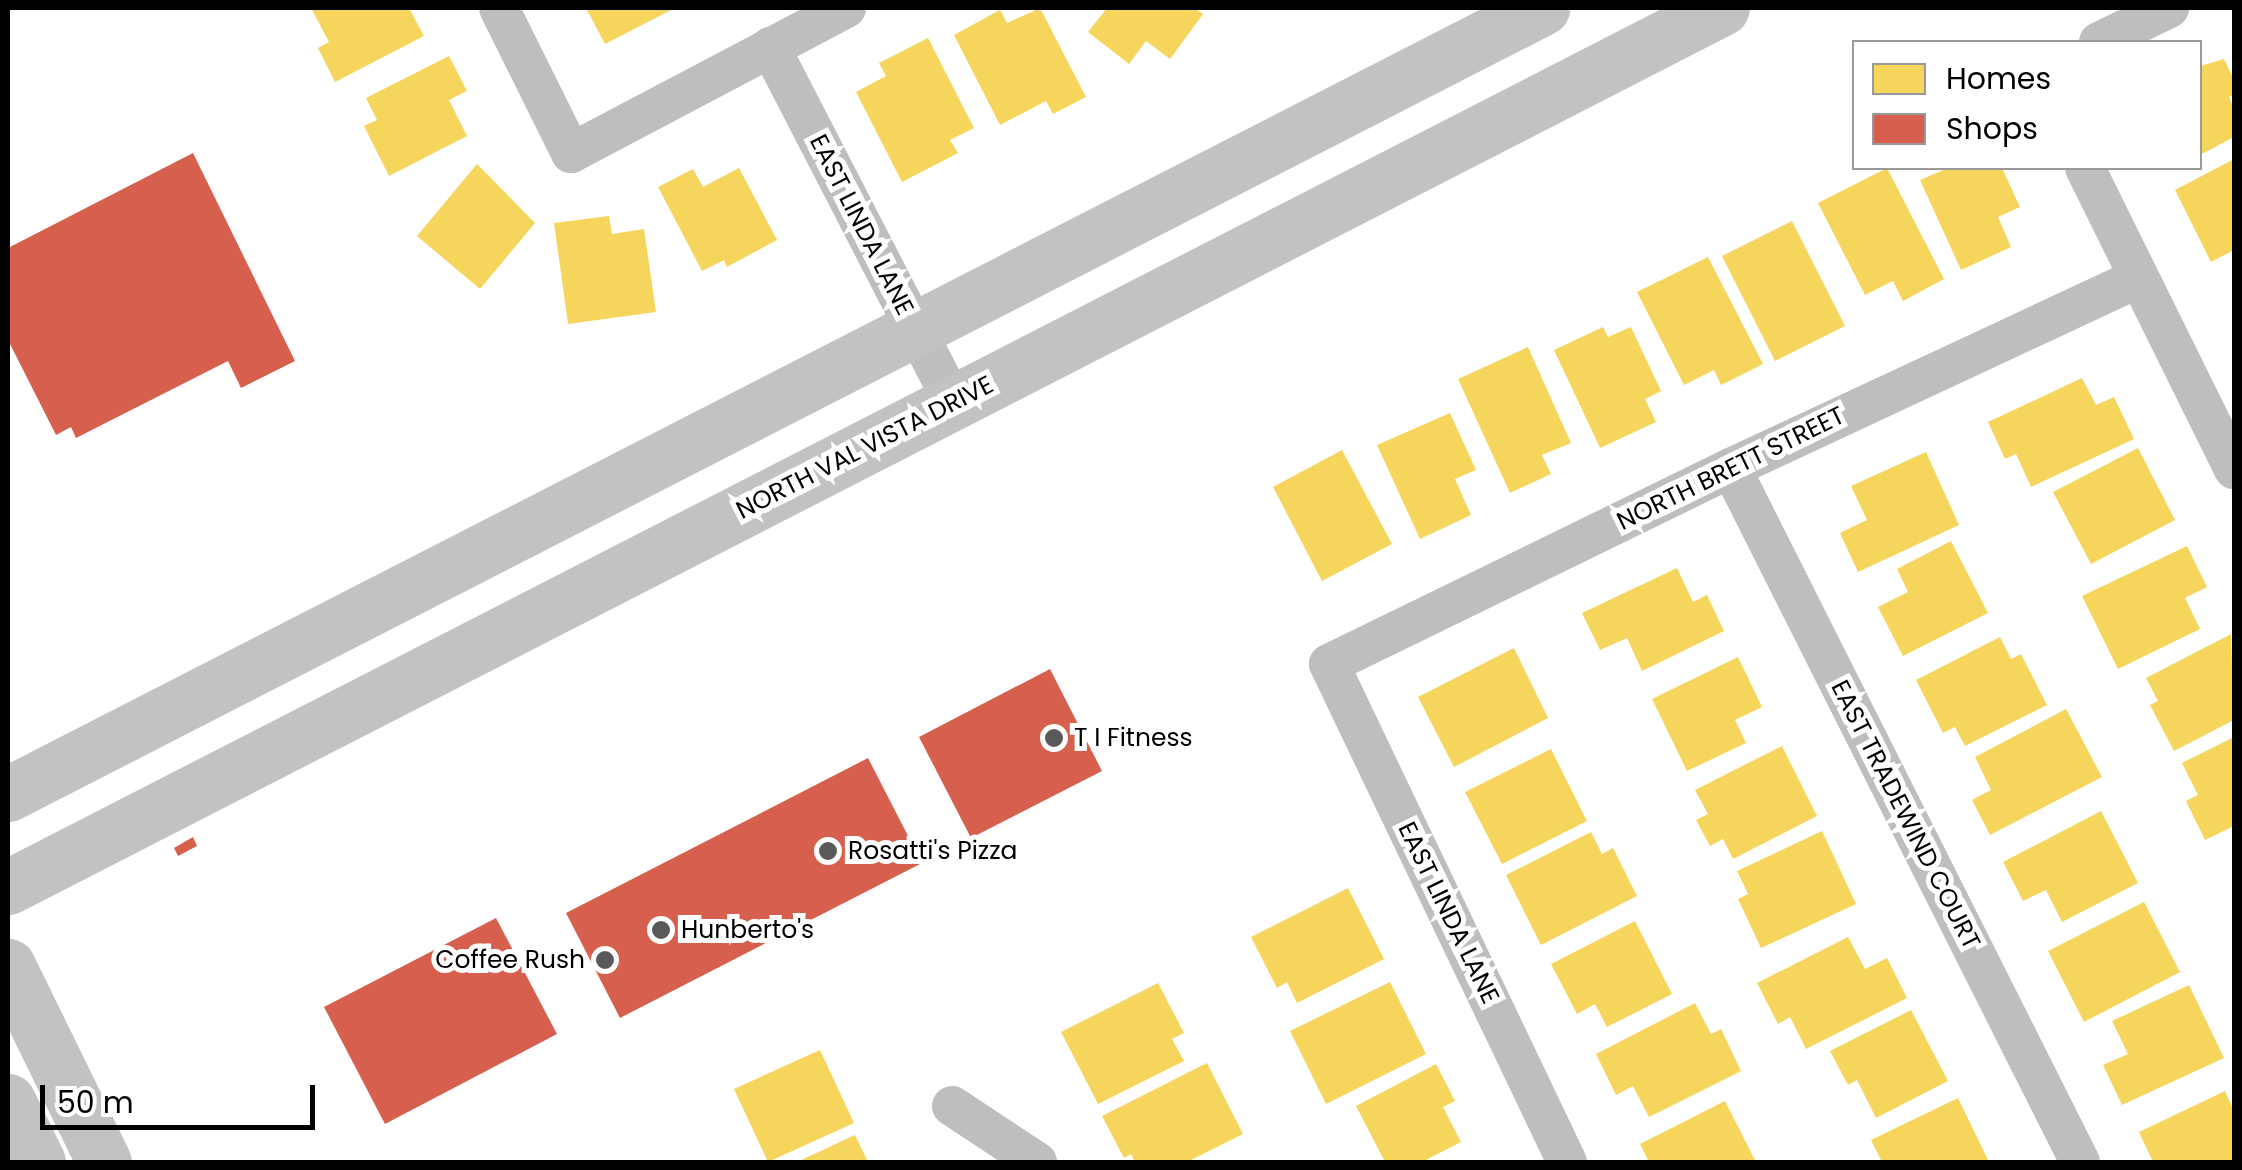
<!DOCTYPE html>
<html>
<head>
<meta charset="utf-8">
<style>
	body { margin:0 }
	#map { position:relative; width:2242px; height:1170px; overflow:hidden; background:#fff; font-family:Poppins,sans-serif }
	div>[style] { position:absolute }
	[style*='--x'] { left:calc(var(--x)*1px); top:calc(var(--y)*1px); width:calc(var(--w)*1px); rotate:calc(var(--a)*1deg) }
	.homes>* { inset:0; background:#f6d55c }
	.shops>* { inset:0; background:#d6604d }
	.street>* { height:40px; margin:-20px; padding:0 20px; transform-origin:20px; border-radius:20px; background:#bebebe }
	.secondary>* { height:55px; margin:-27.5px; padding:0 27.5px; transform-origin:27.5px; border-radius:27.5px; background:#c2c2c2 }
	.dots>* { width:28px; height:28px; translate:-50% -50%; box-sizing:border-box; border:5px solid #fff; border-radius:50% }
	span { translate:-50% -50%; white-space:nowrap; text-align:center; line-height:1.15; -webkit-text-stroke:10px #fff; paint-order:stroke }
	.street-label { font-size:25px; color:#000 }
	.poi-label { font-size:25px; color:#000 }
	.left { translate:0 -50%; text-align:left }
	.right { translate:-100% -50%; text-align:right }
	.frame { position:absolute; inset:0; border:10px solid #000; pointer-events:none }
	.legend { position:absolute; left:1852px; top:40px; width:350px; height:130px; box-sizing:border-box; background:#fff; border:2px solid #999; margin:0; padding:12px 18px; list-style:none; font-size:30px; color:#000 }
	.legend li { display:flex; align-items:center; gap:20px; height:50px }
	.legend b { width:50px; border:2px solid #999 }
	.scale { position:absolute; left:40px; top:1085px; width:275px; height:45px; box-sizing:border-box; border:5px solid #000; border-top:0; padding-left:12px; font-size:30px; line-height:35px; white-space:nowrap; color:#000; -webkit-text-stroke:8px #fff; paint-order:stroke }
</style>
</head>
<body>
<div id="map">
	<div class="homes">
		<i style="clip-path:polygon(311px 8px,409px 8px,424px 36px,335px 82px,318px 48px,329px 42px)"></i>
		<i style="clip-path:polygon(586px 8px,675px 8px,605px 44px)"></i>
		<i style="clip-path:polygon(1040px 8px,1086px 97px,1053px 114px,1046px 101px,1000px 125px,954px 35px,1000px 10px,1007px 23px)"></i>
		<i style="clip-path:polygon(1107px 8px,1194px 8px,1203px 14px,1170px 59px,1146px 41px,1129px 64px,1088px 32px)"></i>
		<i style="clip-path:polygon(928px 38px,974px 128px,950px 140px,958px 153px,902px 182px,856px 92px,886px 76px,879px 63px)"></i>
		<i style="clip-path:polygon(449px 56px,467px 91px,449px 100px,467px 136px,389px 176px,364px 126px,377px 120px,366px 98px)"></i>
		<i style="clip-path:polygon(2224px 59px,2234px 80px,2234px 95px,2229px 97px,2234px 108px,2234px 137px,2200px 155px,2200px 66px)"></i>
		<i style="clip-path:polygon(2234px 159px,2234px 250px,2211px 262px,2175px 190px)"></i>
		<i style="clip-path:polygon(477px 164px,535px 223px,480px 289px,417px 236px)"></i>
		<i style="clip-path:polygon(739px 168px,777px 240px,727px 267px,724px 260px,702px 271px,658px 187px,693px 169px,703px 187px)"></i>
		<i style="clip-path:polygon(1887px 168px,1944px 279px,1903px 301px,1893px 281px,1865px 295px,1818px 203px)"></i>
		<i style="clip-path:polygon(1948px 168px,2002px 168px,2020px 207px,1998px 217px,2011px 247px,1961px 270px,1920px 180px)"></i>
		<i style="clip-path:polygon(609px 216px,612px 234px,644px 229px,656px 312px,568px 324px,554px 223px)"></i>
		<i style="clip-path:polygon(1792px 221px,1845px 326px,1775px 361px,1722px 256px)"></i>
		<i style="clip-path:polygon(1708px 257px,1763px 364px,1721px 385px,1714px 370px,1684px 385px,1637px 292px)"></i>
		<i style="clip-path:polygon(1603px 327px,1608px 337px,1631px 327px,1661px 391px,1645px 399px,1656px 422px,1600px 448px,1554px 350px)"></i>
		<i style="clip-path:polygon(1528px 347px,1571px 443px,1542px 455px,1551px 474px,1510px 493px,1458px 379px)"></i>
		<i style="clip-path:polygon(2082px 378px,2096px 405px,2114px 397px,2134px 439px,2031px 487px,2016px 454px,2005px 459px,1988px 422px)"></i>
		<i style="clip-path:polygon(1450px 413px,1476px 470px,1455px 479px,1471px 515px,1420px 539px,1377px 445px)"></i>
		<i style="clip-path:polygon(2138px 448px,2175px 520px,2091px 564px,2053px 492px)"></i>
		<i style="clip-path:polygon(1342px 450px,1392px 544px,1322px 581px,1273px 487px)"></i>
		<i style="clip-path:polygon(1926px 452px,1959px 525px,1858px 572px,1840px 533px,1867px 520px,1851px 486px)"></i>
		<i style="clip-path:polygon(1951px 541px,1988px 613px,1903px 656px,1878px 607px,1908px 592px,1897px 569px)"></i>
		<i style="clip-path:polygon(2187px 546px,2207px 587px,2185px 598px,2200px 629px,2118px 669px,2082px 596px)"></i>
		<i style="clip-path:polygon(1677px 568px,1693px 602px,1707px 595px,1724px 631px,1642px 671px,1627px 638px,1600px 650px,1582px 613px)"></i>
		<i style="clip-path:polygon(2231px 634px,2234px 720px,2174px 751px,2150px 705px,2158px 701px,2146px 678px)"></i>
		<i style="clip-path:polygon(2000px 637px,2011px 659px,2021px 654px,2047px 705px,1965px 746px,1955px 727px,1943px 733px,1916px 680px)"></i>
		<i style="clip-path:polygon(1514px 648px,1548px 718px,1454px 767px,1418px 697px)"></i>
		<i style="clip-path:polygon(1738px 657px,1762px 707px,1735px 720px,1746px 743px,1687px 771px,1652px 699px)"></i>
		<i style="clip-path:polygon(2066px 709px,2102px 777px,1990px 835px,1972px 800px,1991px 790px,1975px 757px)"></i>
		<i style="clip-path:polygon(2234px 737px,2234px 826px,2205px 840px,2186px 801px,2198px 795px,2182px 763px)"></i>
		<i style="clip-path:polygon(1782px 746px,1817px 816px,1733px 859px,1723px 839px,1710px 846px,1696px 820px,1708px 814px,1695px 790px)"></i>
		<i style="clip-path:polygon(1551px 749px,1587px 821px,1502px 864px,1465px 792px)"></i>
		<i style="clip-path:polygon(2101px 811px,2138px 883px,2062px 922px,2046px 890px,2023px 901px,2003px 862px)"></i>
		<i style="clip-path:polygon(1822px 831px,1856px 904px,1761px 948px,1738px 899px,1748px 894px,1737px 871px)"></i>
		<i style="clip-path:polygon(1591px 832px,1602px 854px,1613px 848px,1637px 896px,1541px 945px,1506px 875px)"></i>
		<i style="clip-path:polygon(1348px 888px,1384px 959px,1297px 1003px,1287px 982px,1277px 988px,1251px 937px)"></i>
		<i style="clip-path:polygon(2144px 902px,2180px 972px,2084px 1022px,2048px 951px)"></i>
		<i style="clip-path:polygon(1635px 921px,1672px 994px,1607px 1027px,1595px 1004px,1577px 1014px,1551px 964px)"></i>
		<i style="clip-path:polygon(1848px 937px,1865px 969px,1887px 958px,1907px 998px,1806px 1049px,1790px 1017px,1778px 1024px,1757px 983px)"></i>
		<i style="clip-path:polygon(1390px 982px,1426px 1054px,1326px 1104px,1290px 1031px)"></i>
		<i style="clip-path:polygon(1158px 983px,1184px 1033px,1172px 1039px,1184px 1061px,1098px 1104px,1061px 1032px)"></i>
		<i style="clip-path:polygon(2189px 985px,2224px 1058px,2122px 1105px,2103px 1065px,2128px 1054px,2112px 1021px)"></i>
		<i style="clip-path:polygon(1695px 1003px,1711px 1034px,1721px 1029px,1741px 1071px,1649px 1117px,1633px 1086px,1616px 1095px,1596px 1054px)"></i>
		<i style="clip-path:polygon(1911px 1010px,1948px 1081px,1876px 1118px,1857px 1080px,1848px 1085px,1830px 1051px)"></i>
		<i style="clip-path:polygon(820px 1050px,854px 1123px,768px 1162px,734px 1089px)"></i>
		<i style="clip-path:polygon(1207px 1063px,1243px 1134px,1187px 1162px,1135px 1162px,1131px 1154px,1124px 1158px,1102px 1116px)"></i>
		<i style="clip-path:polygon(1436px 1064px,1455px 1101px,1443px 1107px,1461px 1142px,1422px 1162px,1385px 1162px,1356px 1106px)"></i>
		<i style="clip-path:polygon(2225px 1091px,2234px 1111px,2234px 1162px,2153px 1162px,2139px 1132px)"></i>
		<i style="clip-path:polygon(1958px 1098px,1989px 1162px,1882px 1162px,1871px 1140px)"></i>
		<i style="clip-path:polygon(1725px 1101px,1756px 1162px,1649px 1162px,1640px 1144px)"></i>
		<i style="clip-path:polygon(855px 1135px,868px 1162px,797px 1162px)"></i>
	</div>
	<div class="shops">
		<i style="clip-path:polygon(193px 153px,295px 361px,241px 388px,228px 361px,76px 438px,71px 427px,56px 435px,8px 340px,8px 248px)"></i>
		<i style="clip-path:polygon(1050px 669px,1102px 771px,971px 838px,919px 737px)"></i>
		<i style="clip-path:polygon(868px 758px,922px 863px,620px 1018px,566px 913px)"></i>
		<i style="clip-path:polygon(193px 837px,197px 846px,178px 856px,174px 848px)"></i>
		<i style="clip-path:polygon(496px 918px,557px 1034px,385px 1124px,324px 1007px)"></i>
	</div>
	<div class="street">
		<i style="--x:499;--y:8;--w:162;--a:63.6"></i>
		<i style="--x:571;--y:153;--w:311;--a:-27.8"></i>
		<i style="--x:2099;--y:42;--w:78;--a:-25.9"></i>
		<i style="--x:770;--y:47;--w:401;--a:62.7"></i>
		<i style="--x:2085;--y:168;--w:336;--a:63.7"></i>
		<i style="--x:1731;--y:468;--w:777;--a:63.3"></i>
		<i style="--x:952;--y:1106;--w:102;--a:33.4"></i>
		<i style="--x:1567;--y:1162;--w:552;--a:-115.54"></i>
		<i style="--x:1329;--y:664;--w:447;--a:-26"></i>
		<i style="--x:1731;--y:468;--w:447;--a:-25"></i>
	</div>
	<div class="secondary">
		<i style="--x:8;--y:794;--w:1724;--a:-27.13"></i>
		<i style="--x:8;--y:887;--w:1926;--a:-27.15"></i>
		<i style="--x:8;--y:966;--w:218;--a:63.9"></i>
		<i style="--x:8;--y:1101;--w:68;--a:63.8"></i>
	</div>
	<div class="dots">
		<i style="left:1054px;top:738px;background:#595959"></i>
		<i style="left:828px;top:851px;background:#595959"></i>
		<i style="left:661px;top:930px;background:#595959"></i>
		<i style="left:605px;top:960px;background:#595959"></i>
	</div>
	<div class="street-label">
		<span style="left:861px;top:225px;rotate:63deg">EAST LINDA LANE</span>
		<span style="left:865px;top:448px;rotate:-27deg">NORTH VAL VISTA DRIVE</span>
		<span style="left:1731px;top:469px;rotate:-26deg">NORTH BRETT STREET</span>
		<span style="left:1905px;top:815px;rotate:63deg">EAST TRADEWIND COURT</span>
		<span style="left:1448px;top:913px;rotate:64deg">EAST LINDA LANE</span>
	</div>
	<div class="poi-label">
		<span class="left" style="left:1074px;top:738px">T I Fitness</span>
		<span class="left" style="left:848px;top:851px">Rosatti's Pizza</span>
		<span class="left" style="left:681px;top:930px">Hunberto's</span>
		<span class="right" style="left:585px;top:960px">Coffee Rush</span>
	</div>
	<div class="frame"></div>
	<ul class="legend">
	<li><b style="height:28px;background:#f6d55c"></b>Homes</li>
	<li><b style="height:28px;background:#d6604d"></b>Shops</li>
	</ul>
	<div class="scale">50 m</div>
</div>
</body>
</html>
